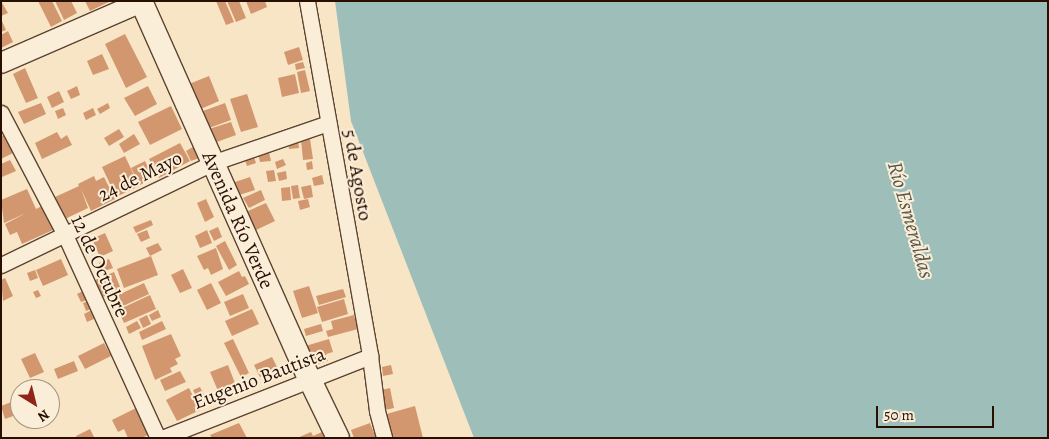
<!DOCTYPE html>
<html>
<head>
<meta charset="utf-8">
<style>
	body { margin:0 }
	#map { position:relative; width:1049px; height:439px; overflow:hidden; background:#f8e5c5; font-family:Alegreya,serif }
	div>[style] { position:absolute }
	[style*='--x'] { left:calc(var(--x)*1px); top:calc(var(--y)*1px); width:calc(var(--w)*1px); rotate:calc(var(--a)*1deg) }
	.water>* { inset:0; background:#9ebeba }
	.building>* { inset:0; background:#d2976e }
	.roads { filter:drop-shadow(1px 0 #5d4431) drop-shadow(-1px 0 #5d4431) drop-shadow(0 1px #5d4431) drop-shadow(0 -1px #5d4431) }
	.minor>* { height:15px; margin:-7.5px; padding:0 7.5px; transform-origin:7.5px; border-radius:7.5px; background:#faeed9 }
	.tertiary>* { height:20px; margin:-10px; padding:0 10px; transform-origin:10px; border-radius:10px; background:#faeed9 }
	.secondary>* { height:22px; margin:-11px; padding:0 11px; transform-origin:11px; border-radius:11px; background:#faeed9 }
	span { translate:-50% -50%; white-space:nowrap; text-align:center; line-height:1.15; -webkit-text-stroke:4px #faeed9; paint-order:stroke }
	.street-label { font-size:20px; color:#290f00 }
	.water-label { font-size:21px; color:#58554a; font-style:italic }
	.frame { position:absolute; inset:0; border:2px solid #290f00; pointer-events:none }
	.north { position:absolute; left:10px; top:379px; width:50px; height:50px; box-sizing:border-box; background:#faeed9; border:1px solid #a69582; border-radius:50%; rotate:144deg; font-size:14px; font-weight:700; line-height:20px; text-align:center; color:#290f00 }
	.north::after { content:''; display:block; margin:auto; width:18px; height:22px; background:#8f2418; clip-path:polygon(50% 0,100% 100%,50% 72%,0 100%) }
	.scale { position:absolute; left:876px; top:406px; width:118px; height:22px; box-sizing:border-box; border:2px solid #290f00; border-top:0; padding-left:6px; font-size:15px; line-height:18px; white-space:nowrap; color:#290f00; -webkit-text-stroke:4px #faeed9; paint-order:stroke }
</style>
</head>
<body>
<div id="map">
	<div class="water">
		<i style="clip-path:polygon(335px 1px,1048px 1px,1048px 438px,474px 438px,351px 121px)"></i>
	</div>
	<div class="building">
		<i style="clip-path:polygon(1px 1px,8px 13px,1px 16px)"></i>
		<i style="clip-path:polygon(38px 1px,52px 1px,62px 21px,51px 27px)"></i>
		<i style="clip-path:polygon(55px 1px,71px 1px,77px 13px,64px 20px)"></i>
		<i style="clip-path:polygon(85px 1px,111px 1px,90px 11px)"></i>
		<i style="clip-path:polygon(216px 1px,225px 1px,234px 22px,226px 25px)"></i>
		<i style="clip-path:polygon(227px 1px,239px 1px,246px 18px,236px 22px)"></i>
		<i style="clip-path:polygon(246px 1px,265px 1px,267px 7px,251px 14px)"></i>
		<i style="clip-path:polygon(1px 19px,6px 30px,1px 32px)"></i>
		<i style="clip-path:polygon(8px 31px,13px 42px,1px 48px,1px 35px)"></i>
		<i style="clip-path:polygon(125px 34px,147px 77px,126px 88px,105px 44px)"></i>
		<i style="clip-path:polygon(299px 47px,303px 60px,288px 65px,284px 52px)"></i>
		<i style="clip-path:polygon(102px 54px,109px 69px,93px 75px,87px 61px)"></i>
		<i style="clip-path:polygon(303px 62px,305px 68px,296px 70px,295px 64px)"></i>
		<i style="clip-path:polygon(25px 68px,38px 98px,26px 103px,13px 74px)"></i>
		<i style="clip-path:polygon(305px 70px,310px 91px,301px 93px,297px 72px)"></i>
		<i style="clip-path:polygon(295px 74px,299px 93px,282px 97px,278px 78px)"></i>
		<i style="clip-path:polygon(209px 76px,219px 101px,194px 112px,184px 86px)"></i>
		<i style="clip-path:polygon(77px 86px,80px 95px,71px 99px,67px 91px)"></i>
		<i style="clip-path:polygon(148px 86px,157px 104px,135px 116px,124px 98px)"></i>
		<i style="clip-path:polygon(59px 91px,64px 102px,52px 108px,47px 97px)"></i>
		<i style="clip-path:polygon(247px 94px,258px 127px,241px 132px,230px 99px)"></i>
		<i style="clip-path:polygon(41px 103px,46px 114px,24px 124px,18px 112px)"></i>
		<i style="clip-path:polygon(108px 103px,110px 108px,100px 114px,97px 109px)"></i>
		<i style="clip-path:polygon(225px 103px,231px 120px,209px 128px,203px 111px)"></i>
		<i style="clip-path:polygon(171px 106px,182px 129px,150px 145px,138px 122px)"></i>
		<i style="clip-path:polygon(63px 108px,66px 115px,58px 119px,55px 111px)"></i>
		<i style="clip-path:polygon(93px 108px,96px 115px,86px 120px,83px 113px)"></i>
		<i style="clip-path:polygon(231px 122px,236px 135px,214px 143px,209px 129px)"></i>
		<i style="clip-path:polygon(119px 129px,124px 137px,109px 146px,104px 138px)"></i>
		<i style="clip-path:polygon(57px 132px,61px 139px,67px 135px,72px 145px,42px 159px,35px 143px)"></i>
		<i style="clip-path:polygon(134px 134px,140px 144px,124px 153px,119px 144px)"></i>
		<i style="clip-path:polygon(5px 135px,13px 153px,1px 159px,1px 136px)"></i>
		<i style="clip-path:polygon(310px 139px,313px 159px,303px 160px,301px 140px)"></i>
		<i style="clip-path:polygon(298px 140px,299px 148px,289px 149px,288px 141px)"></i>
		<i style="clip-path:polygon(180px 143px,190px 161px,159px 178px,149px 159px)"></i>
		<i style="clip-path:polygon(193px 147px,199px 158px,191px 161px,186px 151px)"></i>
		<i style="clip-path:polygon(269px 152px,271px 161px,260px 162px,258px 154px)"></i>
		<i style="clip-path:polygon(253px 154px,256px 163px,247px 166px,244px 157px)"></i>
		<i style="clip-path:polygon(125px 156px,139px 186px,116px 197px,102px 167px)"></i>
		<i style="clip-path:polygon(283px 159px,286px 165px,277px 169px,275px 162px)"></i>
		<i style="clip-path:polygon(10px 160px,16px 171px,2px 177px,1px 164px)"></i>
		<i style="clip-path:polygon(145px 161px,153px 178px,140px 185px,131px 168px)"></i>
		<i style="clip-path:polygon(312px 161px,313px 169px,307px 170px,306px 163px)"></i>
		<i style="clip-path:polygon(274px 170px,276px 181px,268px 182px,266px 171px)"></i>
		<i style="clip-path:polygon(286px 171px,287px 179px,279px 181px,277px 173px)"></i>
		<i style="clip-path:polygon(322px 175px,324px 184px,314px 186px,312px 178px)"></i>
		<i style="clip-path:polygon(94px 176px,96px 181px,104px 177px,115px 199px,91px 211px,81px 189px,88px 208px,65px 219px,55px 197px,79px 186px,78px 184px)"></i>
		<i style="clip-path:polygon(250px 177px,255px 190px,236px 196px,232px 183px)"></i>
		<i style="clip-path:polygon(298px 185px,300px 198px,293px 199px,291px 186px)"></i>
		<i style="clip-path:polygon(311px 185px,313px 197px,304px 199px,301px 187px)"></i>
		<i style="clip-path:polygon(290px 187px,291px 200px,282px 201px,281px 188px)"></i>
		<i style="clip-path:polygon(27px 189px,36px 209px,42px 206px,53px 230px,22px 244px,17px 232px,10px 235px,5px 224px,26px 213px,4px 223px,1px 200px)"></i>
		<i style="clip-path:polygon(261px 190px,265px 200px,249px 208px,243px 198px)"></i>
		<i style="clip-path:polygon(206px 199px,214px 217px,205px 222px,197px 203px)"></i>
		<i style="clip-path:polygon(308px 199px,310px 207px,300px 210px,298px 201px)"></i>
		<i style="clip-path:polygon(266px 203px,275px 221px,250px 233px,241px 214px)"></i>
		<i style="clip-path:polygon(151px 220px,153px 225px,136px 233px,133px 227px)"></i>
		<i style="clip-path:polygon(218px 227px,222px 237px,214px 241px,209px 231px)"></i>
		<i style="clip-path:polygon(147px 230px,150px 238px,141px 242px,137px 234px)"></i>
		<i style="clip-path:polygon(207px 230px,212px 243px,200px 248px,195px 236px)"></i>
		<i style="clip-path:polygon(105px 233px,113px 251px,100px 257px,92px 239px)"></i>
		<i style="clip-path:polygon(225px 241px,237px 265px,229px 270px,216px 246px)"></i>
		<i style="clip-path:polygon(158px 243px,162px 250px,150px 256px,146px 248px)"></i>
		<i style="clip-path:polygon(216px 248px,223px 269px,211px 275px,208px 268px,204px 270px,197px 256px)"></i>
		<i style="clip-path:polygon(151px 256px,158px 275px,124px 288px,117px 269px)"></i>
		<i style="clip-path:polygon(61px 259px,68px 275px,43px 286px,36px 270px)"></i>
		<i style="clip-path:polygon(109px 259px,113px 268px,102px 272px,99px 263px)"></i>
		<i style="clip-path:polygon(183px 269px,192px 288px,180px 293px,171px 275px)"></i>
		<i style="clip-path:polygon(35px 270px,38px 278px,30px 281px,27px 273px)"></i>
		<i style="clip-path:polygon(239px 271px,242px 277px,245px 276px,249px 284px,226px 296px,218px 282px)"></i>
		<i style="clip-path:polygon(114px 272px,121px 289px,103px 297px,95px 280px)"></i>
		<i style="clip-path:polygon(5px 278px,13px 296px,3px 301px,1px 280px)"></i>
		<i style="clip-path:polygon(144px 283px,149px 294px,123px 306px,118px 295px)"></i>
		<i style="clip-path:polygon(211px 283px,221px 303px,207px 310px,197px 290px)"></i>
		<i style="clip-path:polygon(309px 286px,318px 313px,302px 318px,293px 291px)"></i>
		<i style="clip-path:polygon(343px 289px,346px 297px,319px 305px,316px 296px)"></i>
		<i style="clip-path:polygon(38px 290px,41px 296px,36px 298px,33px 292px)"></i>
		<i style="clip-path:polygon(83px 291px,87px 300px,81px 302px,77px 294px)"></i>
		<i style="clip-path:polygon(243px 294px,249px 308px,230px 316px,224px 302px)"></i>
		<i style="clip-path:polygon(150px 295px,156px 309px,124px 323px,118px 310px)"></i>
		<i style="clip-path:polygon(344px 299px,348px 314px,322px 322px,317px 307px)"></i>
		<i style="clip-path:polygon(88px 301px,91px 309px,86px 311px,83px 303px)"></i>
		<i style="clip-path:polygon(252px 309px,259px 324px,232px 336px,225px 321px)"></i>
		<i style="clip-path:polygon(92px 310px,96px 318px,87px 322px,84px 314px)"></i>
		<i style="clip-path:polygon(158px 310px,161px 317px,152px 321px,149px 315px)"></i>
		<i style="clip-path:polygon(147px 315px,151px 324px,143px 328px,139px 319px)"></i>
		<i style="clip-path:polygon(354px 315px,358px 329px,328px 337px,326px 331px,333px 329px,331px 321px)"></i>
		<i style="clip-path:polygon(137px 321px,141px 328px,129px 334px,126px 327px)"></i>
		<i style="clip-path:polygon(162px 321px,166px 329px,142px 340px,139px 332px)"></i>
		<i style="clip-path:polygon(321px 324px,323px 331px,306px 336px,304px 329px)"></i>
		<i style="clip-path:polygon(171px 334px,181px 356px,175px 359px,178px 364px,170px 368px,172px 372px,155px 380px,142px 346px)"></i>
		<i style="clip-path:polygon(233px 339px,249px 373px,241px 377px,224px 343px)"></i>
		<i style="clip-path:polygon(329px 339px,333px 352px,326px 354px,328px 361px,308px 367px,302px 347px)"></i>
		<i style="clip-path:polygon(104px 343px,111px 356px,85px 369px,78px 356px)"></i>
		<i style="clip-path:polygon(35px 353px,44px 372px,30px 378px,21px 359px)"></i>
		<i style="clip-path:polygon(272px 357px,278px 369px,260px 377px,254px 365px)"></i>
		<i style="clip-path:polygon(74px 361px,78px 371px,58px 379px,54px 369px)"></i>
		<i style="clip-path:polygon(228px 365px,238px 391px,221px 398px,210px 372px)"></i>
		<i style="clip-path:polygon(391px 365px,393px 374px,383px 376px,382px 367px)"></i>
		<i style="clip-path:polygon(180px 371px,186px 382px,165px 391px,160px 380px)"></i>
		<i style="clip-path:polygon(200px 387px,205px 397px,198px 400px,193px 390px)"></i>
		<i style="clip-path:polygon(189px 388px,200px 410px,177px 421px,166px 400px)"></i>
		<i style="clip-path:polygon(390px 388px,394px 408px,381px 411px,377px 391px)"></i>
		<i style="clip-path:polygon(14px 401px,19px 414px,5px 419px,1px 406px)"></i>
		<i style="clip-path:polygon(140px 406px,153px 432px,142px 438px,128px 438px,124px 429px,118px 432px,112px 420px)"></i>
		<i style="clip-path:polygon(415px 406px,423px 438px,390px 438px,383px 415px)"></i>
		<i style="clip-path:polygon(239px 423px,247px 438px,212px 438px,210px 435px)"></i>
		<i style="clip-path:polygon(370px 423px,376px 438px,354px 438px,351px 430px)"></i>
		<i style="clip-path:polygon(90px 429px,94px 437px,77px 438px,76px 436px)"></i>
		<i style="clip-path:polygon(311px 432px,313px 436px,322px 432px,324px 438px,297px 438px)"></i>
	</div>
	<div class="roads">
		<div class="minor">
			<i style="--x:307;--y:1;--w:361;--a:79.9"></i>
			<i style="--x:370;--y:356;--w:55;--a:82.7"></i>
			<i style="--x:377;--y:411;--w:28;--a:75"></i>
			<i style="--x:1;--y:113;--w:138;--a:62.3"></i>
			<i style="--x:65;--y:235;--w:223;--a:65.4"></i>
			<i style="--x:1;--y:265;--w:234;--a:-25.8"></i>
			<i style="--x:212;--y:163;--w:123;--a:-19"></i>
			<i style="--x:162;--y:438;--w:224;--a:-21.5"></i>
		</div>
		<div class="tertiary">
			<i style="--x:1;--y:63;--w:153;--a:-23.5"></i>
		</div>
		<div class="secondary">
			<i style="--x:141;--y:1;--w:415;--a:66"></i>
			<i style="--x:310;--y:380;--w:64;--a:64.2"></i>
		</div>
	</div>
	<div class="street-label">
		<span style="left:358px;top:175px;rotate:80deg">5 de Agosto</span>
		<span style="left:140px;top:176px;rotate:-26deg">24 de Mayo</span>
		<span style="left:238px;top:220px;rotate:66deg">Avenida Río Verde</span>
		<span style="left:100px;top:266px;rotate:65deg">12 de Octubre</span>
		<span style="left:259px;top:378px;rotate:-21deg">Eugenio Bautista</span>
	</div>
	<div class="water-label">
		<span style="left:911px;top:220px;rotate:74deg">Río Esmeraldas</span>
	</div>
	<div class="frame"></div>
	<div class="north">N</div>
	<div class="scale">50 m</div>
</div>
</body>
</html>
